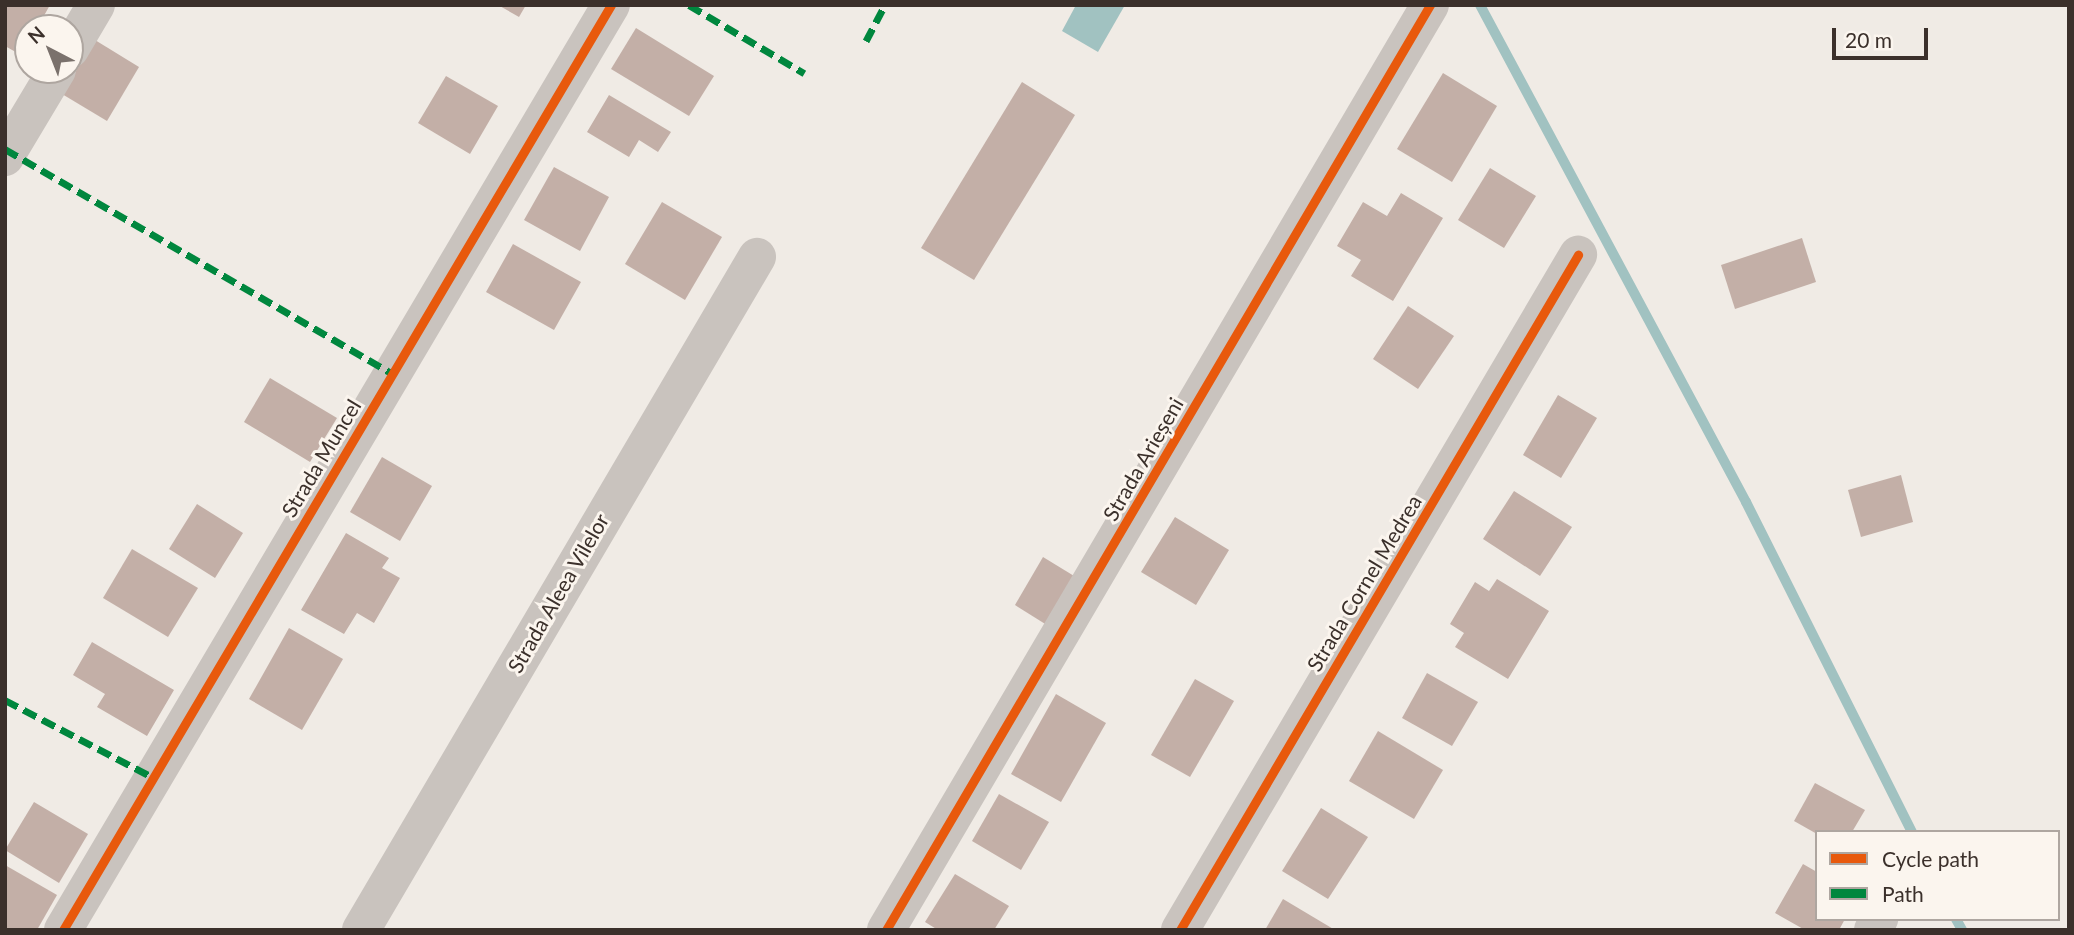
<!DOCTYPE html>
<html>
<head>
<meta charset="utf-8">
<style>
	body { margin:0 }
	#map { position:relative; width:2074px; height:935px; overflow:hidden; background:#f0ebe5; font-family:Lato,sans-serif }
	div>[style] { position:absolute }
	[style*='--x'] { left:calc(var(--x)*1px); top:calc(var(--y)*1px); width:calc(var(--w)*1px); rotate:calc(var(--a)*1deg) }
	.water>* { inset:0; background:#a1c2c1 }
	.stream>* { height:10px; margin:-5px; padding:0 5px; transform-origin:5px; border-radius:5px; background:#a1c2c1 }
	.building>* { inset:0; background:#c3afa7 }
	.minor>* { height:38px; margin:-19px; padding:0 19px; transform-origin:19px; border-radius:19px; background:#c9c3be }
	.quiet>* { height:7px; margin-top:-3.5px; transform-origin:0; background:repeating-linear-gradient(90deg,#00873e 0 14px,transparent 0 21px) }
	.cycleway>* { height:9px; margin:-4.5px; padding:0 4.5px; transform-origin:4.5px; border-radius:4.5px; background:#e8590c }
	span { translate:-50% -50%; white-space:nowrap; text-align:center; line-height:1.15; -webkit-text-stroke:6px #fbf5ee; paint-order:stroke }
	.street-label { font-size:21px; color:#3b302b }
	.frame { position:absolute; inset:0; border:7px solid #3b302b; pointer-events:none }
	.legend { position:absolute; left:1815px; top:830px; width:245px; height:91px; box-sizing:border-box; background:#fbf5ee; border:2px solid #aea6a0; margin:0; padding:9px 12px; list-style:none; font-size:21px; color:#3b302b }
	.legend li { display:flex; align-items:center; gap:14px; height:35px }
	.legend b { width:35px; border:2px solid #aea6a0 }
	.north { position:absolute; left:14px; top:14px; width:70px; height:70px; box-sizing:border-box; background:#fbf5ee; border:2px solid #aea6a0; border-radius:50%; rotate:318deg; font-size:19px; font-weight:700; line-height:28px; text-align:center; color:#3b302b }
	.north::after { content:''; display:block; margin:auto; width:24px; height:32px; background:#7a716c; clip-path:polygon(50% 0,100% 100%,50% 72%,0 100%) }
	.scale { position:absolute; left:1832px; top:28px; width:96px; height:32px; box-sizing:border-box; border:4px solid #3b302b; border-top:0; padding-left:9px; font-size:21px; line-height:24px; white-space:nowrap; color:#3b302b; -webkit-text-stroke:5px #fbf5ee; paint-order:stroke }
</style>
</head>
<body>
<div id="map">
	<div class="water">
		<i style="clip-path:polygon(1076px 5px,1125px 5px,1098px 52px,1062px 31px)"></i>
	</div>
	<div class="stream">
		<i style="--x:1480;--y:5;--w:564;--a:61.84"></i>
		<i style="--x:1746;--y:502;--w:369;--a:63.3"></i>
		<i style="--x:1956;--y:919;--w:13;--a:61"></i>
	</div>
	<div class="building">
		<i style="clip-path:polygon(5px 5px,50px 5px,37px 28px,28px 28px,28px 43px,21px 55px,5px 46px)"></i>
		<i style="clip-path:polygon(498px 5px,526px 5px,519px 17px)"></i>
		<i style="clip-path:polygon(636px 28px,714px 76px,689px 116px,611px 69px)"></i>
		<i style="clip-path:polygon(95px 40px,139px 67px,107px 121px,62px 94px)"></i>
		<i style="clip-path:polygon(1443px 73px,1497px 106px,1452px 182px,1397px 149px)"></i>
		<i style="clip-path:polygon(446px 76px,498px 106px,470px 154px,418px 123px)"></i>
		<i style="clip-path:polygon(1022px 82px,1075px 115px,974px 280px,921px 248px)"></i>
		<i style="clip-path:polygon(609px 95px,671px 132px,658px 152px,639px 140px,629px 157px,587px 132px)"></i>
		<i style="clip-path:polygon(554px 167px,609px 197px,580px 251px,524px 220px)"></i>
		<i style="clip-path:polygon(1490px 168px,1536px 196px,1504px 248px,1458px 220px)"></i>
		<i style="clip-path:polygon(1401px 193px,1443px 218px,1393px 301px,1351px 276px,1361px 260px,1337px 246px,1363px 202px,1387px 216px)"></i>
		<i style="clip-path:polygon(662px 202px,722px 237px,685px 300px,625px 264px)"></i>
		<i style="clip-path:polygon(1802px 238px,1816px 282px,1735px 309px,1721px 265px)"></i>
		<i style="clip-path:polygon(513px 244px,581px 282px,554px 330px,486px 292px)"></i>
		<i style="clip-path:polygon(1408px 306px,1454px 336px,1418px 389px,1373px 359px)"></i>
		<i style="clip-path:polygon(270px 378px,337px 418px,310px 462px,244px 422px)"></i>
		<i style="clip-path:polygon(1558px 395px,1597px 418px,1561px 478px,1523px 455px)"></i>
		<i style="clip-path:polygon(382px 457px,432px 486px,400px 541px,350px 512px)"></i>
		<i style="clip-path:polygon(1901px 475px,1913px 522px,1861px 537px,1848px 490px)"></i>
		<i style="clip-path:polygon(1514px 491px,1572px 527px,1540px 576px,1483px 539px)"></i>
		<i style="clip-path:polygon(197px 504px,243px 533px,215px 578px,169px 549px)"></i>
		<i style="clip-path:polygon(1175px 517px,1229px 550px,1196px 605px,1141px 572px)"></i>
		<i style="clip-path:polygon(346px 533px,389px 558px,382px 568px,400px 578px,374px 623px,357px 613px,344px 634px,301px 610px)"></i>
		<i style="clip-path:polygon(132px 549px,198px 588px,168px 637px,103px 598px)"></i>
		<i style="clip-path:polygon(1043px 557px,1079px 579px,1050px 627px,1015px 605px)"></i>
		<i style="clip-path:polygon(1497px 579px,1549px 611px,1508px 679px,1455px 647px,1464px 633px,1450px 624px,1475px 582px,1489px 591px)"></i>
		<i style="clip-path:polygon(289px 628px,343px 659px,302px 730px,249px 699px)"></i>
		<i style="clip-path:polygon(92px 642px,174px 690px,147px 736px,97px 707px,105px 694px,73px 675px)"></i>
		<i style="clip-path:polygon(1427px 673px,1478px 702px,1452px 746px,1402px 718px)"></i>
		<i style="clip-path:polygon(1195px 679px,1234px 701px,1190px 777px,1151px 755px)"></i>
		<i style="clip-path:polygon(1056px 694px,1106px 723px,1061px 802px,1011px 774px)"></i>
		<i style="clip-path:polygon(1378px 731px,1443px 770px,1414px 819px,1349px 781px)"></i>
		<i style="clip-path:polygon(1815px 783px,1865px 810px,1852px 832px,1817px 834px,1794px 821px)"></i>
		<i style="clip-path:polygon(999px 794px,1049px 822px,1021px 870px,972px 841px)"></i>
		<i style="clip-path:polygon(34px 802px,88px 834px,59px 883px,5px 850px)"></i>
		<i style="clip-path:polygon(1321px 808px,1368px 837px,1328px 899px,1282px 871px)"></i>
		<i style="clip-path:polygon(1803px 864px,1817px 872px,1817px 919px,1845px 919px,1839px 930px,1805px 930px,1775px 913px)"></i>
		<i style="clip-path:polygon(5px 865px,57px 895px,37px 930px,5px 930px)"></i>
		<i style="clip-path:polygon(955px 874px,1009px 906px,994px 930px,938px 930px,925px 922px)"></i>
		<i style="clip-path:polygon(1283px 899px,1335px 930px,1265px 930px)"></i>
	</div>
	<div class="minor">
		<i style="--x:70;--y:49;--w:51;--a:-59.4"></i>
		<i style="--x:5;--y:157;--w:101;--a:-59.1"></i>
		<i style="--x:63;--y:930;--w:1075;--a:-59.36"></i>
		<i style="--x:361;--y:930;--w:781;--a:-59.53"></i>
		<i style="--x:886;--y:930;--w:1073;--a:-59.54"></i>
		<i style="--x:1180;--y:930;--w:784;--a:-59.48"></i>
		<i style="--x:1873;--y:930;--w:13;--a:-61"></i>
	</div>
	<div class="quiet">
		<i style="--x:689;--y:5;--w:134;--a:30.6"></i>
		<i style="--x:866;--y:41;--w:41;--a:-62.2"></i>
		<i style="--x:5;--y:149;--w:447;--a:30.1"></i>
		<i style="--x:5;--y:700;--w:166;--a:27.6"></i>
	</div>
	<div class="cycleway">
		<i style="--x:63;--y:930;--w:1075;--a:-59.36"></i>
		<i style="--x:886;--y:930;--w:1073;--a:-59.54"></i>
		<i style="--x:1180;--y:930;--w:784;--a:-59.48"></i>
	</div>
	<div class="street-label">
		<span style="left:321px;top:458px;rotate:-59deg">Strada Muncel</span>
		<span style="left:1143px;top:459px;rotate:-60deg">Strada Arieșeni</span>
		<span style="left:1364px;top:583px;rotate:-59deg">Strada Cornel Medrea</span>
		<span style="left:558px;top:593px;rotate:-60deg">Strada Aleea Vilelor</span>
	</div>
	<div class="frame"></div>
	<ul class="legend">
	<li><b style="height:9px;background:#e8590c"></b>Cycle path</li>
	<li><b style="height:9px;background:#00873e"></b>Path</li>
	</ul>
	<div class="north">N</div>
	<div class="scale">20 m</div>
</div>
</body>
</html>
